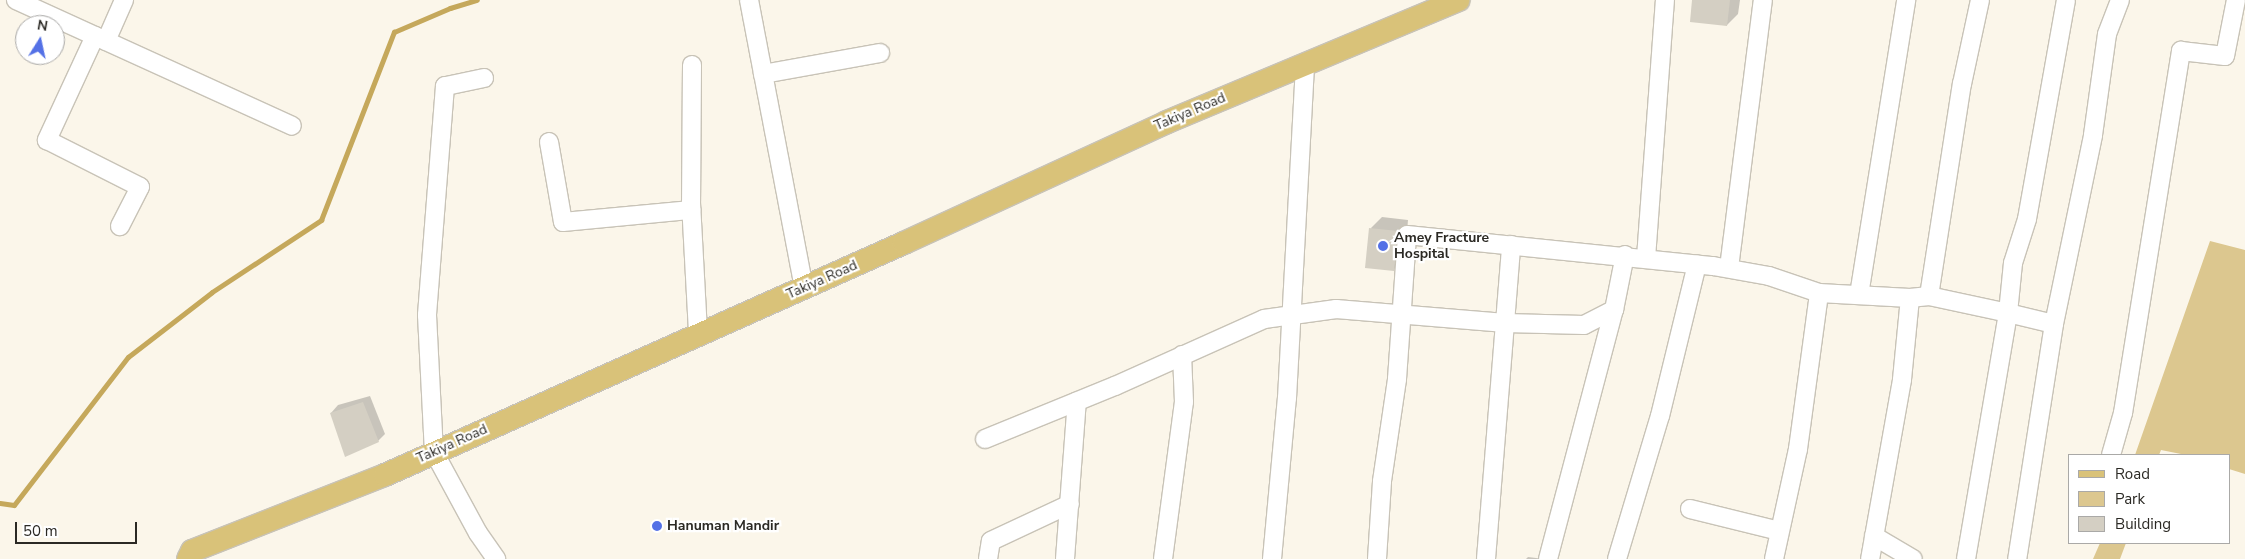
<!DOCTYPE html>
<html>
<head>
<meta charset="utf-8">
<style>
	body { margin:0 }
	#map { position:relative; width:2245px; height:559px; overflow:hidden; background:#fbf6ea; font-family:"Nunito Sans",sans-serif }
	div>[style] { position:absolute }
	[style*='--x'] { left:calc(var(--x)*1px); top:calc(var(--y)*1px); width:calc(var(--w)*1px); rotate:calc(var(--a)*1deg) }
	.green>* { inset:0; background:#dcc78f }
	.shadow>* { inset:0; background:#0003 }
	.stream>* { height:5px; margin:-2.5px; padding:0 2.5px; transform-origin:2.5px; border-radius:2.5px; background:#c5a85b }
	.building>* { inset:0; background:#d4cfc3 }
	.roads { filter:drop-shadow(1px 0 #c8c3b7) drop-shadow(-1px 0 #c8c3b7) drop-shadow(0 1px #c8c3b7) drop-shadow(0 -1px #c8c3b7) }
	.minor>* { height:18px; margin:-9px; padding:0 9px; transform-origin:9px; border-radius:9px; background:#fff }
	.major>* { height:22px; margin:-11px; padding:0 11px; transform-origin:11px; border-radius:11px; background:#d9c279 }
	.dots>* { width:14px; height:14px; translate:-50% -50%; box-sizing:border-box; border:2px solid #fff; border-radius:50% }
	span { translate:-50% -50%; white-space:nowrap; text-align:center; line-height:1.15; -webkit-text-stroke:4.5px #fff; paint-order:stroke }
	.street-label { font-size:14px; color:#2b2924 }
	.poi-label { font-size:14px; color:#2b2924; font-weight:700 }
	.left { translate:0 -50%; text-align:left }
	.legend { position:absolute; left:2068px; top:454px; width:162px; height:90px; box-sizing:border-box; background:#fff; border:1px solid #aaa9a7; margin:0; padding:6px 9px; list-style:none; font-size:15px; color:#2b2924 }
	.legend li { display:flex; align-items:center; gap:10px; height:25px }
	.legend b { width:25px; border:1px solid #aaa9a7 }
	.north { position:absolute; left:15px; top:15px; width:50px; height:50px; box-sizing:border-box; background:#fff; border:1px solid #aaa9a7; border-radius:50%; rotate:10deg; font-size:14px; font-weight:700; line-height:20px; text-align:center; color:#2b2924 }
	.north::after { content:''; display:block; margin:auto; width:18px; height:22px; background:#5471e6; clip-path:polygon(50% 0,100% 100%,50% 72%,0 100%) }
	.scale { position:absolute; left:15px; top:522px; width:122px; height:22px; box-sizing:border-box; border:2px solid #2b2924; border-top:0; padding-left:6px; font-size:15px; line-height:18px; white-space:nowrap; color:#2b2924; -webkit-text-stroke:4px #fff; paint-order:stroke }
</style>
</head>
<body>
<div id="map">
	<div class="green">
		<i style="clip-path:polygon(2210px 241px,2245px 250px,2245px 474px,2229px 469px,2229px 455px,2186px 455px,2161px 450px,2159px 455px,2135px 455px)"></i>
		<i style="clip-path:polygon(2100px 543px,2126px 543px,2120px 559px,2093px 559px)"></i>
	</div>
	<div class="shadow">
		<i style="clip-path:polygon(1694px 0,1740px 0,1738px 14px,1727px 25px)"></i>
		<i style="clip-path:polygon(1382px 217px,1408px 220px,1405px 258px,1393px 270px,1371px 228px)"></i>
		<i style="clip-path:polygon(370px 396px,385px 434px,378px 441px,331px 413px,338px 405px)"></i>
		<i style="clip-path:polygon(1528px 557px,1544px 559px,1526px 559px)"></i>
	</div>
	<div class="stream">
		<i style="--x:0;--y:503;--w:14;--a:8"></i>
		<i style="--x:14;--y:505;--w:187;--a:-52.4"></i>
		<i style="--x:128;--y:357;--w:106;--a:-37.7"></i>
		<i style="--x:212;--y:292;--w:131;--a:-33.4"></i>
		<i style="--x:321;--y:220;--w:202;--a:-68.8"></i>
		<i style="--x:394;--y:32;--w:61;--a:-23.2"></i>
		<i style="--x:450;--y:8;--w:28;--a:-17"></i>
	</div>
	<div class="building">
		<i style="clip-path:polygon(1692px 0,1730px 0,1727px 26px,1690px 22px)"></i>
		<i style="clip-path:polygon(1369px 228px,1398px 231px,1394px 271px,1365px 268px)"></i>
		<i style="clip-path:polygon(363px 402px,379px 442px,345px 457px,330px 413px)"></i>
	</div>
	<div class="roads">
		<div class="minor">
			<i style="--x:16;--y:0;--w:303;--a:24.5"></i>
			<i style="--x:749;--y:0;--w:292;--a:79.2"></i>
			<i style="--x:95;--y:36;--w:115;--a:114.8"></i>
			<i style="--x:47;--y:140;--w:104;--a:26.8"></i>
			<i style="--x:140;--y:187;--w:44;--a:117.1"></i>
			<i style="--x:106;--y:41;--w:45;--a:-66.3"></i>
			<i style="--x:692;--y:65;--w:138;--a:90.4"></i>
			<i style="--x:691;--y:203;--w:131;--a:86.9"></i>
			<i style="--x:763;--y:74;--w:119;--a:-10.2"></i>
			<i style="--x:484;--y:78;--w:40;--a:168"></i>
			<i style="--x:445;--y:86;--w:230;--a:94.5"></i>
			<i style="--x:427;--y:315;--w:137;--a:87.1"></i>
			<i style="--x:434;--y:452;--w:92;--a:61.5"></i>
			<i style="--x:478;--y:533;--w:32;--a:55"></i>
			<i style="--x:549;--y:142;--w:81;--a:80.1"></i>
			<i style="--x:563;--y:222;--w:129;--a:-5.4"></i>
			<i style="--x:1646;--y:258;--w:259;--a:-85.8"></i>
			<i style="--x:1729;--y:268;--w:270;--a:-82.8"></i>
			<i style="--x:1859;--y:295;--w:299;--a:-80.9"></i>
			<i style="--x:1929;--y:296;--w:215;--a:-81.2"></i>
			<i style="--x:1962;--y:84;--w:86;--a:-77.9"></i>
			<i style="--x:1910;--y:298;--w:19;--a:-6"></i>
			<i style="--x:1929;--y:296;--w:81;--a:12.1"></i>
			<i style="--x:2008;--y:313;--w:50;--a:-84.3"></i>
			<i style="--x:2013;--y:263;--w:46;--a:-72.3"></i>
			<i style="--x:2027;--y:219;--w:222;--a:-79.9"></i>
			<i style="--x:2054;--y:324;--w:193;--a:-78.3"></i>
			<i style="--x:2093;--y:135;--w:102;--a:-82.1"></i>
			<i style="--x:2107;--y:34;--w:36;--a:-69"></i>
			<i style="--x:985;--y:439;--w:140;--a:-22.2"></i>
			<i style="--x:1115;--y:386;--w:163;--a:-24.2"></i>
			<i style="--x:1264;--y:319;--w:73;--a:-7.9"></i>
			<i style="--x:1336;--y:309;--w:170;--a:4.7"></i>
			<i style="--x:1505;--y:323;--w:79;--a:1.5"></i>
			<i style="--x:1584;--y:325;--w:34;--a:-27"></i>
			<i style="--x:2111;--y:455;--w:44;--a:-74.1"></i>
			<i style="--x:2123;--y:413;--w:367;--a:-80.9"></i>
			<i style="--x:2181;--y:51;--w:44;--a:6.5"></i>
			<i style="--x:2225;--y:56;--w:57;--a:-78.9"></i>
			<i style="--x:1690;--y:509;--w:92;--a:13.9"></i>
			<i style="--x:1874;--y:536;--w:45;--a:30.5"></i>
			<i style="--x:988;--y:559;--w:18;--a:-81"></i>
			<i style="--x:991;--y:541;--w:87;--a:-25.1"></i>
			<i style="--x:1065;--y:559;--w:158;--a:-85.7"></i>
			<i style="--x:1163;--y:559;--w:158;--a:-82.4"></i>
			<i style="--x:1184;--y:402;--w:47;--a:-92.4"></i>
			<i style="--x:1272;--y:559;--w:162;--a:-84.7"></i>
			<i style="--x:1287;--y:398;--w:334;--a:-86.9"></i>
			<i style="--x:1377;--y:559;--w:78;--a:-86.3"></i>
			<i style="--x:1382;--y:481;--w:103;--a:-81.6"></i>
			<i style="--x:1397;--y:379;--w:144;--a:-86"></i>
			<i style="--x:1407;--y:235;--w:308;--a:5.8"></i>
			<i style="--x:1713;--y:266;--w:57;--a:10.1"></i>
			<i style="--x:1769;--y:276;--w:53;--a:18.8"></i>
			<i style="--x:1486;--y:559;--w:315;--a:-85.4"></i>
			<i style="--x:1548;--y:559;--w:258;--a:-75.2"></i>
			<i style="--x:1614;--y:310;--w:56;--a:-78.7"></i>
			<i style="--x:1617;--y:559;--w:149;--a:-73.3"></i>
			<i style="--x:1660;--y:416;--w:156;--a:-76.3"></i>
			<i style="--x:1774;--y:559;--w:113;--a:-77.7"></i>
			<i style="--x:1798;--y:449;--w:157;--a:-82.3"></i>
			<i style="--x:1819;--y:293;--w:91;--a:3.1"></i>
			<i style="--x:1910;--y:298;--w:82;--a:95.6"></i>
			<i style="--x:1902;--y:380;--w:182;--a:100.1"></i>
			<i style="--x:1966;--y:559;--w:250;--a:-80.3"></i>
			<i style="--x:2008;--y:313;--w:47;--a:13.4"></i>
			<i style="--x:2054;--y:324;--w:238;--a:98.9"></i>
		</div>
		<div class="major">
			<i style="--x:188;--y:559;--w:9;--a:-63"></i>
			<i style="--x:192;--y:551;--w:207;--a:-21.5"></i>
			<i style="--x:385;--y:475;--w:568;--a:-24.09"></i>
			<i style="--x:904;--y:243;--w:289;--a:-24.7"></i>
			<i style="--x:1167;--y:122;--w:316;--a:-22.7"></i>
		</div>
	</div>
	<div class="dots">
		<i style="left:1383px;top:246px;background:#5471e6"></i>
		<i style="left:657px;top:526px;background:#5471e6"></i>
	</div>
	<div class="street-label">
		<span style="left:1190px;top:112px;rotate:-23deg">Takiya Road</span>
		<span style="left:822px;top:280px;rotate:-24deg">Takiya Road</span>
		<span style="left:452px;top:444px;rotate:-24deg">Takiya Road</span>
	</div>
	<div class="poi-label">
		<span class="left" style="left:1394px;top:246px">Amey Fracture<br>Hospital</span>
		<span class="left" style="left:667px;top:526px">Hanuman Mandir</span>
	</div>
	<ul class="legend">
	<li><b style="height:6px;background:#d9c279"></b>Road</li>
	<li><b style="height:14px;background:#dcc78f"></b>Park</li>
	<li><b style="height:14px;background:#d4cfc3"></b>Building</li>
	</ul>
	<div class="north">N</div>
	<div class="scale">50 m</div>
</div>
</body>
</html>
